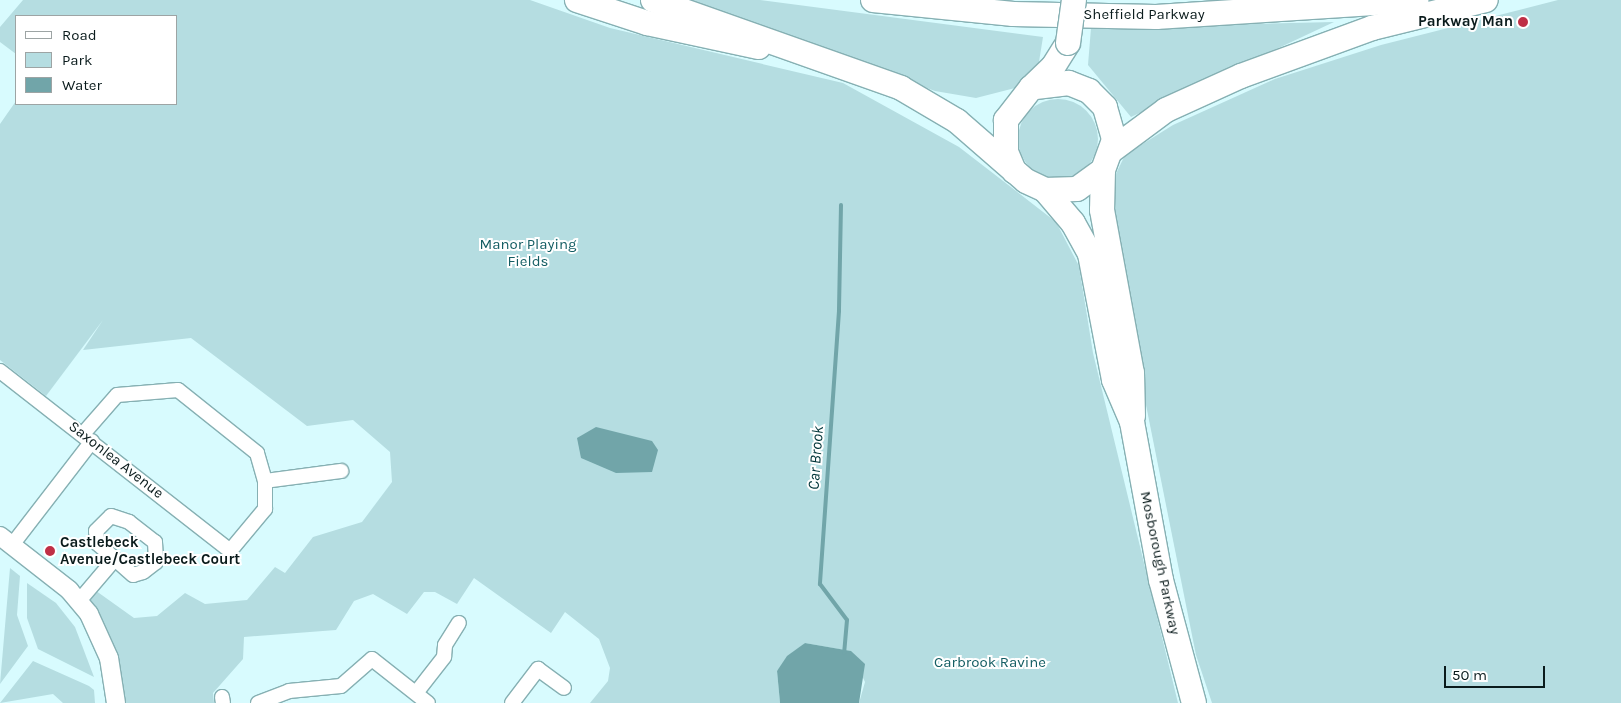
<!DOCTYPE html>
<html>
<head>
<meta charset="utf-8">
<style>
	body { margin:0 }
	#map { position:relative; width:1621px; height:703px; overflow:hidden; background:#d8fbfe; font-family:Karla,sans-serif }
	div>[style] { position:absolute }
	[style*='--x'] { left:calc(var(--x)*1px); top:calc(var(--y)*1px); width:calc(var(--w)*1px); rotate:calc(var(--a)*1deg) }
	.green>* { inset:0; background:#b5dde1 }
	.round { border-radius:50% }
	.water>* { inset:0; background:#71a5a9 }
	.stream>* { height:4px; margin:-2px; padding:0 2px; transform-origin:2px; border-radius:2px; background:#71a5a9 }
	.roads { filter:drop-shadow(1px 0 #86b0b3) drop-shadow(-1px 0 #86b0b3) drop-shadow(0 1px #86b0b3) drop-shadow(0 -1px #86b0b3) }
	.minor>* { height:14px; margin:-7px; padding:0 7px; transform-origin:7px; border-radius:7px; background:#fff }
	.tertiary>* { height:18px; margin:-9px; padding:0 9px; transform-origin:9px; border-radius:9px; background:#fff }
	.trunk>* { height:24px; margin:-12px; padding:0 12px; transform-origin:12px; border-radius:12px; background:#fff }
	.bridges { filter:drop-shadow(1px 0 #86b0b3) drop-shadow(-1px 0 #86b0b3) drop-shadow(0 1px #86b0b3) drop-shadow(0 -1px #86b0b3) }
	.trunk-bridge>* { height:24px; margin:-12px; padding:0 12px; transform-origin:12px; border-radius:12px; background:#fff }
	.dots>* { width:14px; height:14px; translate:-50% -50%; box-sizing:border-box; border:2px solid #fff; border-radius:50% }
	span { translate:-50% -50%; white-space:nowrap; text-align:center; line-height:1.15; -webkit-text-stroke:4px #fff; paint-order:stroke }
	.street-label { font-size:15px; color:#0a1b1c }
	.poi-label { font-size:15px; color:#0a1b1c; font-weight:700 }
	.right { translate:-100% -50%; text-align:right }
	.left { translate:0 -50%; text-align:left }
	.park-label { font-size:15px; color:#135d63 }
	.water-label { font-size:16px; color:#003539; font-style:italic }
	.legend { position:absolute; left:15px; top:15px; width:162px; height:90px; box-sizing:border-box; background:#fff; border:1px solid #9da4a4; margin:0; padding:6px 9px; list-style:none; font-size:15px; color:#0a1b1c }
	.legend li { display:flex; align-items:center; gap:10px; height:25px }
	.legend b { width:25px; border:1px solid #9da4a4 }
	.scale { position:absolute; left:1444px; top:666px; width:101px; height:22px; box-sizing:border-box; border:2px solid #0a1b1c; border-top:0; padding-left:6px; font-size:15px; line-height:18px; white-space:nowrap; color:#0a1b1c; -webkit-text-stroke:4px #fff; paint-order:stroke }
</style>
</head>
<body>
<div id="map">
	<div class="green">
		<i style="clip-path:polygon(23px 0,530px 0,610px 28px,843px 83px,959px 147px,1056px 222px,1079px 266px,1093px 353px,1178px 703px,859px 703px,865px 682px,850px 651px,805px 643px,777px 671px,780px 703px,590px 703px,608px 681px,610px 668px,599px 639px,565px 612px,551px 633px,474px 578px,457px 604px,435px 592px,424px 592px,407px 614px,373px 594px,354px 601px,336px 630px,244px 637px,243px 659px,213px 693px,214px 703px,124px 703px,83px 598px,92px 588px,134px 618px,157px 616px,185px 593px,205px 604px,247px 600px,275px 567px,285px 573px,313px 537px,362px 522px,392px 482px,390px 452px,353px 420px,307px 426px,191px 338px,83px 350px,103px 320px,46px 396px,0 360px,0 124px,16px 101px,176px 104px,176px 16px,16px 16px,16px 54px,0 42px,0 27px)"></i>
		<i style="clip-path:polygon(689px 0,760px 0,1043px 37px,1038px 68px,1015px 88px,976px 98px,935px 91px)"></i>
		<i style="clip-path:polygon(1558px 0,1621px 0,1621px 703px,1212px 703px,1196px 655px,1112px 235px,1112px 182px,1125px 155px,1173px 125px,1275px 79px,1381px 45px)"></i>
		<i style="clip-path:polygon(1334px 22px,1131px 117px,1088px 65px,1091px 28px)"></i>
		<i class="round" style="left:1018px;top:99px;width:80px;height:80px"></i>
		<i style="clip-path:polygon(10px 568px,20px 576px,17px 615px,28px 646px,0 684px)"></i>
		<i style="clip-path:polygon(27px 583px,56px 603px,75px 627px,94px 677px,38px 649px,27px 618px)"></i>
		<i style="clip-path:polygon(33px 661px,89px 686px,94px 690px,95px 703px,63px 703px,53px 694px,0 703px)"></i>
	</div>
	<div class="water">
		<i style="clip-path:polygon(596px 427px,652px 441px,658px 450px,652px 472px,616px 473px,581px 458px,577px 438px)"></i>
		<i style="clip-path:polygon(805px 643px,851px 651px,865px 664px,859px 703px,780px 703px,777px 671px,787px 656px)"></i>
	</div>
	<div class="stream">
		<i style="--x:841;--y:205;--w:106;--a:91.1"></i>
		<i style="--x:839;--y:311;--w:274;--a:94"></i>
		<i style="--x:820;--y:584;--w:45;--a:53.1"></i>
		<i style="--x:847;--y:620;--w:33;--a:95"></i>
	</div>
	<div class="roads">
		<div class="minor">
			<i style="--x:0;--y:371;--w:292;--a:38"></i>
			<i style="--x:230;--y:551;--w:55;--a:-50.2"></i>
			<i style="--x:265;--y:509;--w:28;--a:-90"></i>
			<i style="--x:265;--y:481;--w:29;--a:-106"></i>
			<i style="--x:257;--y:453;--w:101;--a:-141.4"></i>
			<i style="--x:178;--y:390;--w:61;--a:175.3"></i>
			<i style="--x:117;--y:395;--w:52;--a:131.1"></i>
			<i style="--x:265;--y:481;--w:77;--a:-7.5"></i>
			<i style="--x:111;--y:516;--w:19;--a:18"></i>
			<i style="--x:129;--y:522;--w:33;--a:38"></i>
			<i style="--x:155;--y:542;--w:20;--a:87"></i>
			<i style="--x:156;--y:562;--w:16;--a:142"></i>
			<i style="--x:143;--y:572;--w:10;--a:163"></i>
			<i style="--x:133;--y:575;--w:47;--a:-138.5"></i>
			<i style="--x:98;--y:544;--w:13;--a:-99"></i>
			<i style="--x:96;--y:531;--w:21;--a:-45"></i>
			<i style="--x:12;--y:545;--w:131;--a:-52.4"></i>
			<i style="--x:79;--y:601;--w:52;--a:-49.6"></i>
			<i style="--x:416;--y:693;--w:46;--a:-52.1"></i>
			<i style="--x:444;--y:657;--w:12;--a:-85"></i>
			<i style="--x:445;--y:645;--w:26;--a:-58"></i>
			<i style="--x:222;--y:697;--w:6;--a:81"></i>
			<i style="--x:258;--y:703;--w:33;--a:-21"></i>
			<i style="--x:289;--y:691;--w:52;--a:-5.5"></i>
			<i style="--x:341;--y:686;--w:41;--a:-41.1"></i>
			<i style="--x:372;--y:659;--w:71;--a:38.2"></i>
			<i style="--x:512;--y:703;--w:43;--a:-52.6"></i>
			<i style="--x:538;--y:669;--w:32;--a:36"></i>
		</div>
		<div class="tertiary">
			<i style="--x:0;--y:536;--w:88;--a:38"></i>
			<i style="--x:69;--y:590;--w:31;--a:50"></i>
			<i style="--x:89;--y:614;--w:48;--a:65.6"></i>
			<i style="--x:109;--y:658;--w:46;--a:81.2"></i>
		</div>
		<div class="trunk">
			<i style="--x:577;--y:0;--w:74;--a:18.2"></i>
			<i style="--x:647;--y:23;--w:114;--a:12.2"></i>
			<i style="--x:653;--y:0;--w:263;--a:19.5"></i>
			<i style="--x:901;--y:88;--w:65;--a:30.5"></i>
			<i style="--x:957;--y:121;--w:91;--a:41"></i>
			<i style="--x:1026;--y:181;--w:21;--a:25"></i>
			<i style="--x:1045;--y:190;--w:32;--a:-2"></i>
			<i style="--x:1077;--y:189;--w:32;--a:-36"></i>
			<i style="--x:1103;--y:170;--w:33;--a:-70"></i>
			<i style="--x:1114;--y:139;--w:33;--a:-106"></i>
			<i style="--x:1105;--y:107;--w:23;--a:-135"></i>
			<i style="--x:1089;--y:91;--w:22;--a:-158"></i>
			<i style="--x:1069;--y:83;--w:38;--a:173"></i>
			<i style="--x:1031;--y:88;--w:41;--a:128"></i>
			<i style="--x:1006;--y:120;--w:32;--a:90"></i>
			<i style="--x:1006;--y:152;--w:21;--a:67"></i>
			<i style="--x:873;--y:0;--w:141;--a:5.7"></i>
			<i style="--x:1013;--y:14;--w:143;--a:1.2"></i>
			<i style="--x:1156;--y:17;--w:261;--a:-3.7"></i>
			<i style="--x:1031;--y:88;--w:30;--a:-44"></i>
			<i style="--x:1053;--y:67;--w:28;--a:-58"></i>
			<i style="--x:1112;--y:150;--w:67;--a:-36.5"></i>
			<i style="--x:1166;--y:110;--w:82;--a:-24.4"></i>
			<i style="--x:1241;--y:76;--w:140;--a:-20.1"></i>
			<i style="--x:1372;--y:28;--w:117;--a:-13.8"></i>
			<i style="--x:1103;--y:170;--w:40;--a:91.4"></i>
			<i style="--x:1102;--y:210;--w:166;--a:79.6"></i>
			<i style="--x:1132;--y:373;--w:43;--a:88.7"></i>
			<i style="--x:1045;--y:190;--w:43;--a:49.7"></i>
			<i style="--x:1073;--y:223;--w:35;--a:61"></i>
			<i style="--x:1090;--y:254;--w:128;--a:79.2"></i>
			<i style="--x:1114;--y:380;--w:46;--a:66.8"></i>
			<i style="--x:1132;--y:422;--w:161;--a:79.6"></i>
			<i style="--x:1161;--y:580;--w:127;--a:75"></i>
		</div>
	</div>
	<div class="bridges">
		<div class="trunk-bridge">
			<i style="--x:1068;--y:43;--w:43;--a:-82.1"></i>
		</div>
	</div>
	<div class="dots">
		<i style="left:1523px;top:22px;background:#bf2f46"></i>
		<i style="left:50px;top:551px;background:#bf2f46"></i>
	</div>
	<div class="street-label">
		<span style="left:1144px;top:15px">Sheffield Parkway</span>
		<span style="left:116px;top:460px;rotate:38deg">Saxonlea Avenue</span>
		<span style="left:1160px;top:563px;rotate:78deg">Mosborough Parkway</span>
	</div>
	<div class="poi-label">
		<span class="right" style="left:1513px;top:22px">Parkway Man</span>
		<span class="left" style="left:60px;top:551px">Castlebeck<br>Avenue/Castlebeck Court</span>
	</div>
	<div class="park-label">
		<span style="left:528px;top:253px">Manor Playing<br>Fields</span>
		<span style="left:990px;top:663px">Carbrook Ravine</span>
	</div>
	<div class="water-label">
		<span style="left:816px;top:458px;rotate:-86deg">Car Brook</span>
	</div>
	<ul class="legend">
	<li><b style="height:6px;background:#fff"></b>Road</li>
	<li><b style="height:14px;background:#b5dde1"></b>Park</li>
	<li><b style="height:14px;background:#71a5a9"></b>Water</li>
	</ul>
	<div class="scale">50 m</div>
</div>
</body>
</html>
